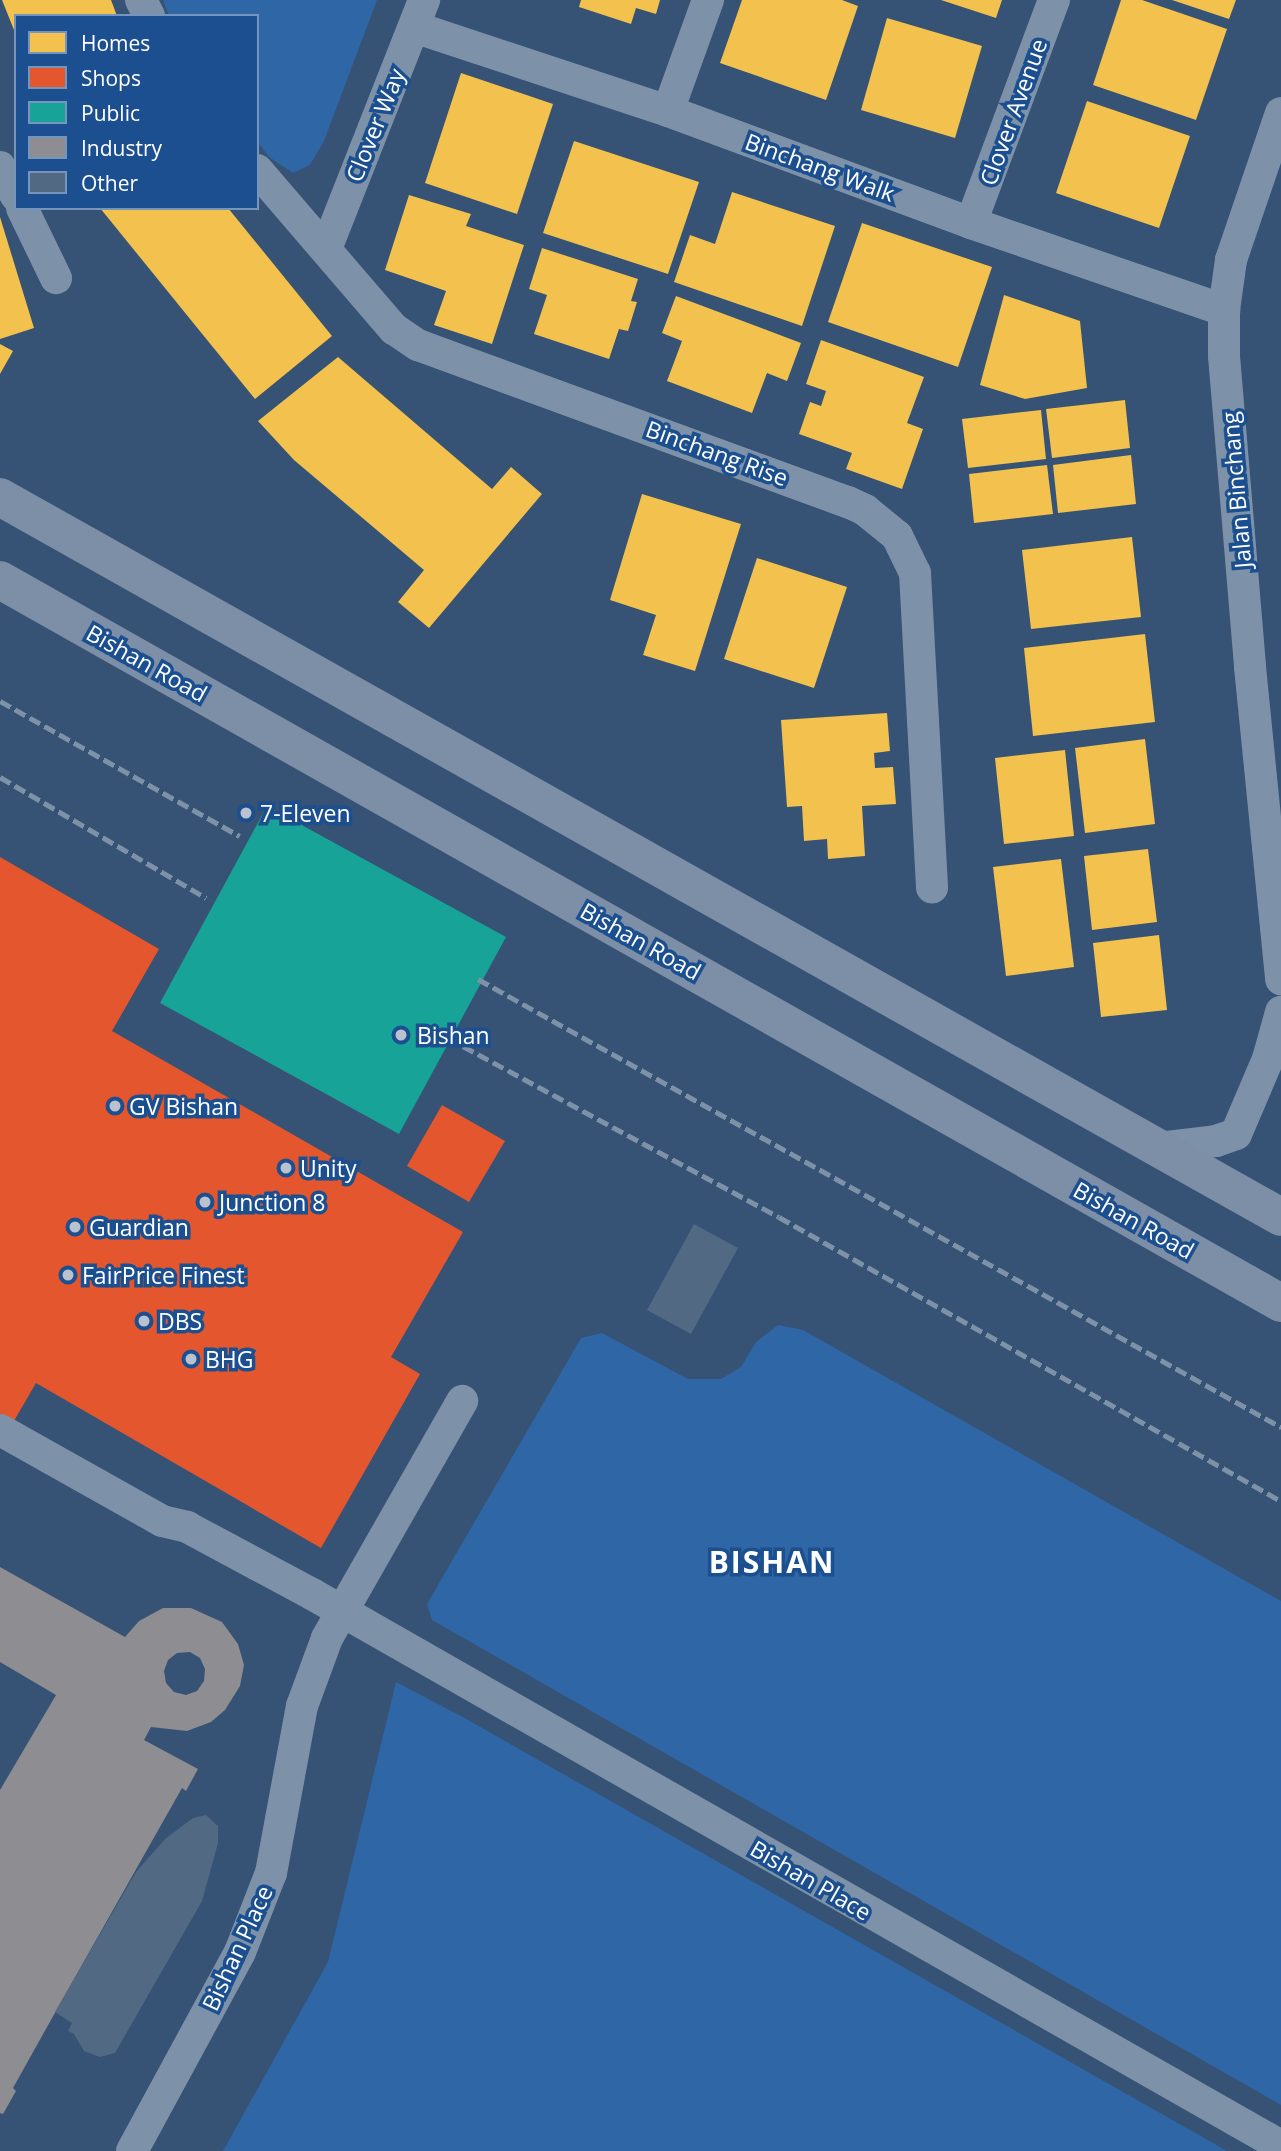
<!DOCTYPE html>
<html>
<head>
<meta charset="utf-8">
<style>
	body { margin:0 }
	#map { position:relative; width:1281px; height:2151px; overflow:hidden; background:#365274; font-family:"Open Sans",sans-serif }
	div>[style] { position:absolute }
	[style*='--x'] { left:calc(var(--x)*1px); top:calc(var(--y)*1px); width:calc(var(--w)*1px); rotate:calc(var(--a)*1deg) }
	.green>* { inset:0; background:#2f66a5 }
	.homes>* { inset:0; background:#f2c14e }
	.shops>* { inset:0; background:#e4572e }
	.public>* { inset:0; background:#17a398 }
	.industry>* { inset:0; background:#8d8d92 }
	.building>* { inset:0; background:#526984 }
	.minor>* { height:32px; margin:-16px; padding:0 16px; transform-origin:16px; border-radius:16px; background:#7d92a8 }
	.major>* { height:38px; margin:-19px; padding:0 19px; transform-origin:19px; border-radius:19px; background:#7d8ea7 }
	.rail>* { height:5px; margin-top:-2.5px; transform-origin:0; background:repeating-linear-gradient(90deg,#7e92a7 0 12px,transparent 0 17px) }
	.dots>* { width:19px; height:19px; translate:-50% -50%; box-sizing:border-box; border:4px solid #1b4f8f; border-radius:50% }
	span { translate:-50% -50%; white-space:nowrap; text-align:center; line-height:1.15; -webkit-text-stroke:7px #1b4f8f; paint-order:stroke }
	.street-label { font-size:23px; color:#fff }
	.poi-label { font-size:23px; color:#fff }
	.left { translate:0 -50%; text-align:left }
	.district-label { font-size:30px; color:#fff; font-weight:700; letter-spacing:2px }
	.legend { position:absolute; left:14px; top:14px; width:245px; height:196px; box-sizing:border-box; background:#1b4f8f; border:2px solid #7695bc; margin:0; padding:9px 12px; list-style:none; font-size:21px; color:#fff }
	.legend li { display:flex; align-items:center; gap:14px; height:35px }
	.legend b { width:35px; border:2px solid #7695bc }
</style>
</head>
<body>
<div id="map">
	<div class="green">
		<i style="clip-path:polygon(163px 0,377px 0,324px 141px,310px 165px,293px 173px,269px 157px,257px 141px,257px 16px,169px 16px)"></i>
		<i style="clip-path:polygon(778px 1325px,803px 1330px,1281px 1601px,1281px 2105px,432px 1620px,427px 1604px,581px 1338px,602px 1333px,688px 1379px,721px 1379px,741px 1367px,756px 1342px)"></i>
		<i style="clip-path:polygon(396px 1682px,461px 1716px,1227px 2151px,223px 2151px,328px 1962px)"></i>
	</div>
	<div class="homes">
		<i style="clip-path:polygon(2px 0,111px 0,117px 16px,16px 16px,16px 35px)"></i>
		<i style="clip-path:polygon(581px 0,660px 0,656px 14px,636px 8px,631px 24px,579px 7px)"></i>
		<i style="clip-path:polygon(742px 0,842px 0,858px 6px,826px 100px,720px 63px)"></i>
		<i style="clip-path:polygon(941px 0,1002px 0,996px 18px)"></i>
		<i style="clip-path:polygon(1121px 0,1142px 0,1227px 29px,1196px 120px,1093px 85px)"></i>
		<i style="clip-path:polygon(1172px 0,1236px 0,1229px 19px)"></i>
		<i style="clip-path:polygon(887px 18px,982px 46px,955px 138px,861px 110px)"></i>
		<i style="clip-path:polygon(461px 73px,553px 104px,517px 214px,425px 183px)"></i>
		<i style="clip-path:polygon(1087px 101px,1190px 136px,1159px 228px,1056px 193px)"></i>
		<i style="clip-path:polygon(574px 141px,699px 182px,668px 274px,543px 233px)"></i>
		<i style="clip-path:polygon(732px 192px,835px 226px,802px 326px,674px 282px,690px 235px,715px 244px)"></i>
		<i style="clip-path:polygon(409px 195px,471px 214px,466px 226px,524px 245px,492px 344px,434px 325px,446px 291px,385px 270px)"></i>
		<i style="clip-path:polygon(100px 208px,228px 208px,332px 336px,255px 399px)"></i>
		<i style="clip-path:polygon(0 217px,34px 328px,0 339px)"></i>
		<i style="clip-path:polygon(862px 223px,992px 267px,958px 367px,828px 322px)"></i>
		<i style="clip-path:polygon(542px 248px,638px 279px,631px 301px,637px 302px,628px 331px,619px 329px,609px 359px,534px 334px,547px 295px,529px 289px)"></i>
		<i style="clip-path:polygon(1004px 295px,1080px 321px,1087px 388px,1025px 399px,980px 385px)"></i>
		<i style="clip-path:polygon(676px 296px,801px 343px,787px 381px,767px 373px,752px 413px,667px 381px,682px 341px,662px 333px)"></i>
		<i style="clip-path:polygon(821px 340px,924px 377px,907px 423px,923px 429px,902px 489px,846px 469px,852px 453px,799px 434px,810px 402px,821px 406px,826px 391px,806px 384px)"></i>
		<i style="clip-path:polygon(0 344px,13px 351px,0 374px)"></i>
		<i style="clip-path:polygon(338px 357px,492px 489px,511px 467px,542px 494px,429px 628px,398px 602px,424px 570px,294px 460px,258px 421px)"></i>
		<i style="clip-path:polygon(1125px 400px,1130px 448px,1052px 458px,1046px 409px)"></i>
		<i style="clip-path:polygon(1041px 410px,1046px 459px,968px 468px,962px 419px)"></i>
		<i style="clip-path:polygon(1131px 455px,1136px 504px,1058px 513px,1053px 465px)"></i>
		<i style="clip-path:polygon(1047px 465px,1053px 514px,974px 523px,969px 474px)"></i>
		<i style="clip-path:polygon(642px 494px,741px 524px,695px 671px,643px 655px,656px 615px,610px 600px)"></i>
		<i style="clip-path:polygon(1132px 537px,1141px 617px,1031px 629px,1022px 550px)"></i>
		<i style="clip-path:polygon(757px 558px,847px 587px,814px 688px,724px 659px)"></i>
		<i style="clip-path:polygon(1145px 634px,1155px 722px,1033px 736px,1024px 648px)"></i>
		<i style="clip-path:polygon(887px 713px,890px 751px,874px 753px,875px 768px,893px 767px,896px 804px,862px 806px,865px 856px,828px 859px,827px 839px,804px 841px,802px 806px,787px 807px,781px 720px)"></i>
		<i style="clip-path:polygon(1145px 739px,1155px 824px,1085px 833px,1075px 748px)"></i>
		<i style="clip-path:polygon(1065px 750px,1074px 836px,1004px 844px,995px 758px)"></i>
		<i style="clip-path:polygon(1148px 849px,1157px 922px,1092px 930px,1084px 856px)"></i>
		<i style="clip-path:polygon(1061px 859px,1074px 967px,1006px 976px,993px 867px)"></i>
		<i style="clip-path:polygon(1159px 935px,1167px 1010px,1101px 1017px,1093px 943px)"></i>
	</div>
	<div class="shops">
		<i style="clip-path:polygon(0 857px,159px 949px,112px 1031px,463px 1232px,391px 1357px,420px 1374px,321px 1548px,36px 1383px,0 1445px)"></i>
		<i style="clip-path:polygon(442px 1105px,505px 1141px,469px 1202px,407px 1166px)"></i>
	</div>
	<div class="public">
		<i style="clip-path:polygon(267px 806px,506px 937px,399px 1134px,160px 1003px)"></i>
	</div>
	<div class="industry">
		<i style="clip-path:polygon(evenodd,0 1567px,125px 1637px,139px 1621px,163px 1608px,191px 1608px,222px 1622px,238px 1644px,244px 1665px,240px 1686px,225px 1710px,211px 1722px,187px 1731px,151px 1727px,144px 1740px,198px 1769px,186px 1791px,182px 1788px,61px 2002px,13px 2088px,16px 2091px,3px 2114px,0 2113px,0 1790px,56px 1695px,0 1662px,0 1567px,190px 1652px,200px 1658px,205px 1669px,204px 1681px,197px 1691px,186px 1695px,174px 1692px,166px 1683px,164px 1671px,168px 1660px,177px 1653px,190px 1652px)"></i>
	</div>
	<div class="building">
		<i style="clip-path:polygon(694px 1224px,738px 1248px,691px 1334px,647px 1310px)"></i>
		<i style="clip-path:polygon(206px 1815px,218px 1826px,218px 1843px,202px 1901px,115px 2053px,100px 2057px,84px 2051px,74px 2034px,68px 2031px,72px 2023px,55px 2012px,136px 1872px,165px 1839px,193px 1818px)"></i>
	</div>
	<div class="minor">
		<i style="--x:141;--y:0;--w:18;--a:63"></i>
		<i style="--x:414;--y:27;--w:268;--a:18.3"></i>
		<i style="--x:668;--y:111;--w:323;--a:20.3"></i>
		<i style="--x:971;--y:223;--w:268;--a:19"></i>
		<i style="--x:668;--y:111;--w:118;--a:-70.2"></i>
		<i style="--x:1281;--y:113;--w:155;--a:108.8"></i>
		<i style="--x:1231;--y:260;--w:50;--a:98"></i>
		<i style="--x:1224;--y:310;--w:46;--a:90"></i>
		<i style="--x:1224;--y:356;--w:312;--a:85.2"></i>
		<i style="--x:1250;--y:667;--w:314;--a:84.3"></i>
		<i style="--x:0;--y:167;--w:33;--a:61"></i>
		<i style="--x:257;--y:170;--w:210;--a:49.3"></i>
		<i style="--x:394;--y:329;--w:29;--a:34"></i>
		<i style="--x:418;--y:345;--w:458;--a:20.1"></i>
		<i style="--x:848;--y:502;--w:19;--a:25"></i>
		<i style="--x:865;--y:510;--w:41;--a:39.1"></i>
		<i style="--x:897;--y:536;--w:41;--a:64.1"></i>
		<i style="--x:915;--y:573;--w:315;--a:86.9"></i>
		<i style="--x:22;--y:208;--w:78;--a:64.1"></i>
		<i style="--x:971;--y:223;--w:238;--a:-69.6"></i>
		<i style="--x:326;--y:249;--w:268;--a:-68.5"></i>
		<i style="--x:1159;--y:1148;--w:57;--a:-7"></i>
		<i style="--x:1216;--y:1141;--w:21;--a:-19"></i>
		<i style="--x:1236;--y:1134;--w:82;--a:-66.9"></i>
		<i style="--x:1268;--y:1059;--w:49;--a:-74.5"></i>
		<i style="--x:0;--y:1430;--w:186;--a:29.3"></i>
		<i style="--x:162;--y:1521;--w:26;--a:13"></i>
		<i style="--x:187;--y:1527;--w:142;--a:28.2"></i>
		<i style="--x:312;--y:1594;--w:1115;--a:29.67"></i>
		<i style="--x:132;--y:2151;--w:226;--a:-61.5"></i>
		<i style="--x:240;--y:1952;--w:85;--a:-68.6"></i>
		<i style="--x:271;--y:1873;--w:170;--a:-79.5"></i>
		<i style="--x:302;--y:1706;--w:72;--a:-69.8"></i>
		<i style="--x:327;--y:1638;--w:273;--a:-60.3"></i>
	</div>
	<div class="major">
		<i style="--x:0;--y:497;--w:1469;--a:29.34"></i>
		<i style="--x:0;--y:580;--w:1471;--a:29.44"></i>
	</div>
	<div class="rail">
		<i style="--x:0;--y:701;--w:275;--a:29.4"></i>
		<i style="--x:0;--y:777;--w:239;--a:30.4"></i>
		<i style="--x:478;--y:979;--w:920;--a:29.16"></i>
		<i style="--x:448;--y:1038;--w:376;--a:28.4"></i>
		<i style="--x:779;--y:1217;--w:577;--a:29.5"></i>
	</div>
	<div class="dots">
		<i style="left:246px;top:813px;background:#b9c2ce"></i>
		<i style="left:401px;top:1035px;background:#b9c2ce"></i>
		<i style="left:115px;top:1106px;background:#b9c2ce"></i>
		<i style="left:286px;top:1168px;background:#b9c2ce"></i>
		<i style="left:205px;top:1202px;background:#b9c2ce"></i>
		<i style="left:75px;top:1227px;background:#b9c2ce"></i>
		<i style="left:68px;top:1275px;background:#b9c2ce"></i>
		<i style="left:144px;top:1321px;background:#b9c2ce"></i>
		<i style="left:191px;top:1359px;background:#b9c2ce"></i>
	</div>
	<div class="street-label">
		<span style="left:1013px;top:112px;rotate:-70deg">Clover Avenue</span>
		<span style="left:375px;top:125px;rotate:-68deg">Clover Way</span>
		<span style="left:820px;top:167px;rotate:20deg">Binchang Walk</span>
		<span style="left:717px;top:453px;rotate:20deg">Binchang Rise</span>
		<span style="left:1236px;top:490px;rotate:-95deg">Jalan Binchang</span>
		<span style="left:147px;top:663px;rotate:29deg">Bishan Road</span>
		<span style="left:641px;top:941px;rotate:29deg">Bishan Road</span>
		<span style="left:1134px;top:1220px;rotate:29deg">Bishan Road</span>
		<span style="left:811px;top:1880px;rotate:30deg">Bishan Place</span>
		<span style="left:237px;top:1948px;rotate:-65deg">Bishan Place</span>
	</div>
	<div class="poi-label">
		<span class="left" style="left:260px;top:813px">7-Eleven</span>
		<span class="left" style="left:417px;top:1035px">Bishan</span>
		<span class="left" style="left:129px;top:1106px">GV Bishan</span>
		<span class="left" style="left:300px;top:1168px">Unity</span>
		<span class="left" style="left:219px;top:1202px">Junction 8</span>
		<span class="left" style="left:89px;top:1227px">Guardian</span>
		<span class="left" style="left:82px;top:1275px">FairPrice Finest</span>
		<span class="left" style="left:158px;top:1321px">DBS</span>
		<span class="left" style="left:205px;top:1359px">BHG</span>
	</div>
	<div class="district-label">
		<span style="left:772px;top:1562px">BISHAN</span>
	</div>
	<ul class="legend">
	<li><b style="height:19px;background:#f2c14e"></b>Homes</li>
	<li><b style="height:19px;background:#e4572e"></b>Shops</li>
	<li><b style="height:19px;background:#17a398"></b>Public</li>
	<li><b style="height:19px;background:#8d8d92"></b>Industry</li>
	<li><b style="height:19px;background:#526984"></b>Other</li>
	</ul>
</div>
</body>
</html>
